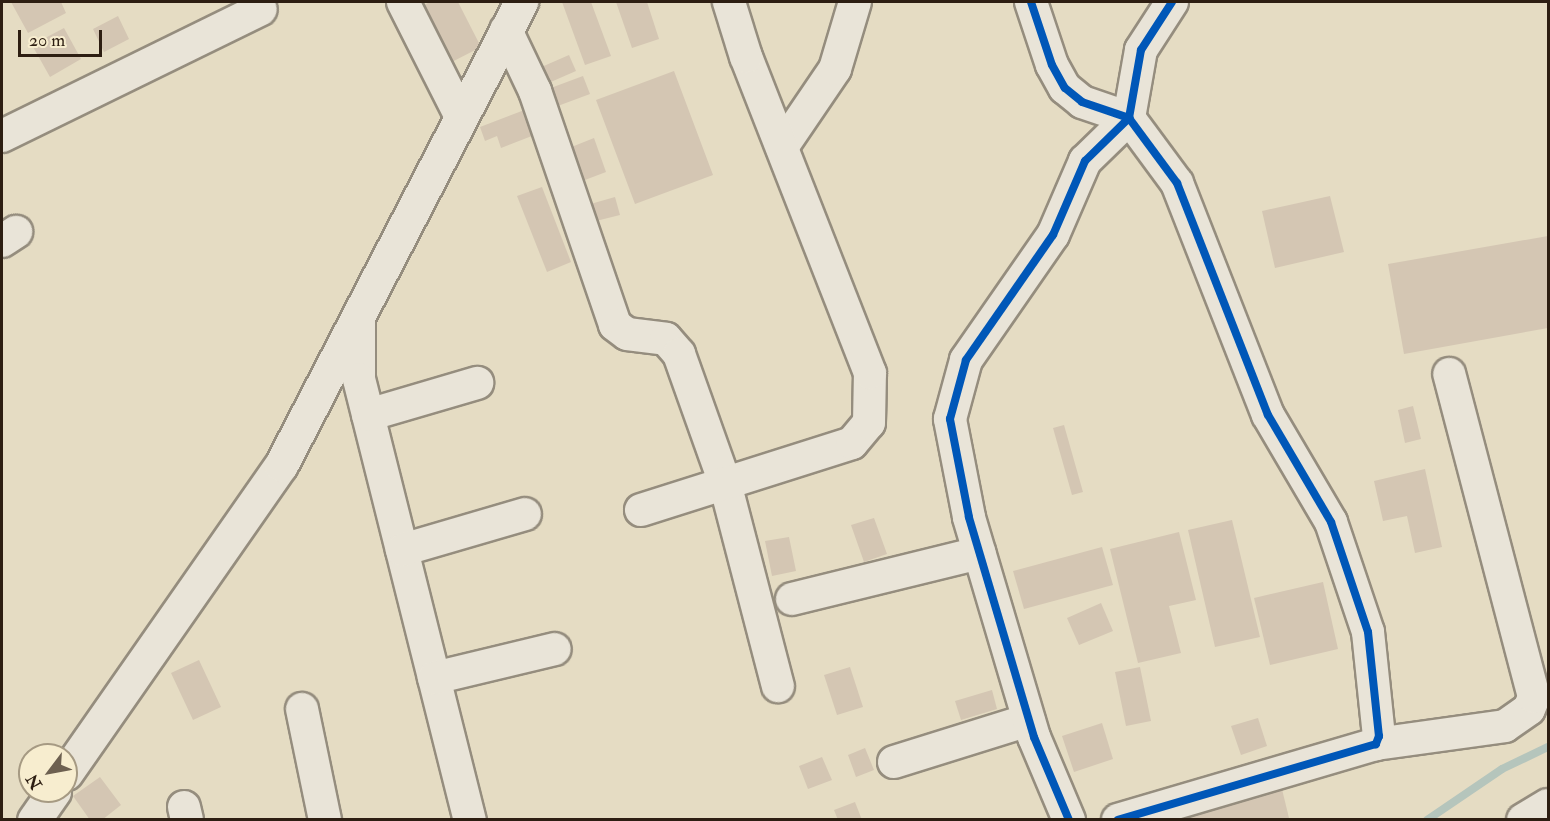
<!DOCTYPE html>
<html>
<head>
<meta charset="utf-8">
<style>
	body { margin:0 }
	#map { position:relative; width:1550px; height:821px; overflow:hidden; background:#e5dcc3; font-family:"IM FELL Double Pica",serif }
	div>[style] { position:absolute }
	[style*='--x'] { left:calc(var(--x)*1px); top:calc(var(--y)*1px); width:calc(var(--w)*1px); rotate:calc(var(--a)*1deg) }
	.stream>* { height:8px; margin:-4px; padding:0 4px; transform-origin:4px; border-radius:4px; background:#b5c5bc }
	.building>* { inset:0; background:#d4c6b3 }
	.roads { filter:drop-shadow(2px 0 #958d7e) drop-shadow(-2px 0 #958d7e) drop-shadow(0 2px #958d7e) drop-shadow(0 -2px #958d7e) }
	.minor>* { height:32px; margin:-16px; padding:0 16px; transform-origin:16px; border-radius:16px; background:#e9e4d8 }
	.tertiary>* { height:33px; margin:-16.5px; padding:0 16.5px; transform-origin:16.5px; border-radius:16.5px; background:#e9e4d8 }
	.cycleway>* { height:8px; margin:-4px; padding:0 4px; transform-origin:4px; border-radius:4px; background:#0057b8 }
	span { translate:-50% -50%; white-space:nowrap; text-align:center; line-height:1.15; -webkit-text-stroke:5px #f7edcf; paint-order:stroke }
	.frame { position:absolute; inset:0; border:3px solid #2d1e12; pointer-events:none }
	.north { position:absolute; left:18px; top:743px; width:60px; height:60px; box-sizing:border-box; background:#f7edcf; border:2px solid #a69a83; border-radius:50%; rotate:238deg; font-size:16px; font-weight:700; line-height:24px; text-align:center; color:#2d1e12 }
	.north::after { content:''; display:block; margin:auto; width:21px; height:27px; background:#6d6050; clip-path:polygon(50% 0,100% 100%,50% 72%,0 100%) }
	.scale { position:absolute; left:18px; top:30px; width:84px; height:27px; box-sizing:border-box; border:3px solid #2d1e12; border-top:0; padding-left:8px; font-size:18px; line-height:21px; white-space:nowrap; color:#2d1e12; -webkit-text-stroke:4px #f7edcf; paint-order:stroke }
</style>
</head>
<body>
<div id="map">
	<div class="stream">
		<i style="--x:1427;--y:820;--w:91;--a:-34.2"></i>
		<i style="--x:1502;--y:769;--w:51;--a:-25.6"></i>
	</div>
	<div class="building">
		<i style="clip-path:polygon(11px 2px,61px 2px,66px 13px,28px 33px)"></i>
		<i style="clip-path:polygon(430px 2px,458px 2px,481px 47px,444px 66px,416px 9px)"></i>
		<i style="clip-path:polygon(562px 2px,591px 2px,611px 56px,585px 65px)"></i>
		<i style="clip-path:polygon(616px 2px,647px 2px,659px 39px,632px 48px)"></i>
		<i style="clip-path:polygon(118px 16px,129px 39px,104px 52px,93px 29px)"></i>
		<i style="clip-path:polygon(64px 28px,81px 59px,50px 77px,32px 45px)"></i>
		<i style="clip-path:polygon(569px 55px,576px 71px,537px 88px,530px 72px)"></i>
		<i style="clip-path:polygon(674px 71px,713px 175px,635px 204px,596px 100px)"></i>
		<i style="clip-path:polygon(583px 76px,590px 94px,547px 110px,540px 92px)"></i>
		<i style="clip-path:polygon(527px 109px,537px 134px,501px 148px,497px 136px,485px 141px,480px 127px)"></i>
		<i style="clip-path:polygon(594px 138px,606px 172px,577px 183px,564px 150px)"></i>
		<i style="clip-path:polygon(542px 187px,571px 262px,547px 272px,517px 196px)"></i>
		<i style="clip-path:polygon(1330px 196px,1344px 252px,1275px 268px,1262px 211px)"></i>
		<i style="clip-path:polygon(615px 197px,620px 215px,584px 224px,580px 207px)"></i>
		<i style="clip-path:polygon(1548px 236px,1548px 328px,1404px 354px,1388px 264px)"></i>
		<i style="clip-path:polygon(1413px 406px,1421px 439px,1405px 443px,1398px 410px)"></i>
		<i style="clip-path:polygon(1064px 425px,1083px 492px,1072px 495px,1053px 428px)"></i>
		<i style="clip-path:polygon(1425px 469px,1442px 547px,1415px 553px,1407px 516px,1383px 521px,1374px 481px)"></i>
		<i style="clip-path:polygon(874px 518px,887px 554px,864px 562px,851px 525px)"></i>
		<i style="clip-path:polygon(1232px 520px,1260px 637px,1215px 647px,1188px 530px)"></i>
		<i style="clip-path:polygon(1179px 532px,1196px 600px,1169px 606px,1181px 653px,1138px 663px,1110px 549px)"></i>
		<i style="clip-path:polygon(789px 537px,796px 571px,772px 576px,765px 541px)"></i>
		<i style="clip-path:polygon(1102px 547px,1113px 585px,1024px 609px,1013px 571px)"></i>
		<i style="clip-path:polygon(1323px 582px,1338px 649px,1270px 665px,1254px 598px)"></i>
		<i style="clip-path:polygon(1101px 603px,1113px 631px,1079px 645px,1067px 618px)"></i>
		<i style="clip-path:polygon(199px 660px,221px 707px,193px 720px,171px 673px)"></i>
		<i style="clip-path:polygon(850px 667px,863px 707px,837px 715px,824px 675px)"></i>
		<i style="clip-path:polygon(1140px 667px,1151px 721px,1126px 726px,1115px 672px)"></i>
		<i style="clip-path:polygon(992px 690px,997px 709px,961px 720px,955px 701px)"></i>
		<i style="clip-path:polygon(1258px 718px,1267px 746px,1241px 755px,1231px 726px)"></i>
		<i style="clip-path:polygon(1102px 723px,1113px 759px,1074px 772px,1062px 736px)"></i>
		<i style="clip-path:polygon(865px 748px,874px 770px,856px 777px,848px 755px)"></i>
		<i style="clip-path:polygon(822px 757px,832px 780px,808px 789px,799px 766px)"></i>
		<i style="clip-path:polygon(100px 777px,121px 805px,102px 820px,90px 820px,73px 796px)"></i>
		<i style="clip-path:polygon(1280px 781px,1289px 818px,1177px 820px,1174px 806px)"></i>
		<i style="clip-path:polygon(855px 802px,862px 820px,838px 820px,834px 810px)"></i>
	</div>
	<div class="roads">
		<div class="minor">
			<i style="--x:403;--y:2;--w:129;--a:63.2"></i>
			<i style="--x:1031;--y:2;--w:66;--a:71.6"></i>
			<i style="--x:1052;--y:65;--w:26;--a:61"></i>
			<i style="--x:1065;--y:88;--w:22;--a:39"></i>
			<i style="--x:1082;--y:102;--w:50;--a:18.8"></i>
			<i style="--x:1129;--y:118;--w:81;--a:53.6"></i>
			<i style="--x:1177;--y:183;--w:249;--a:68.6"></i>
			<i style="--x:1268;--y:415;--w:124;--a:59.5"></i>
			<i style="--x:1331;--y:522;--w:116;--a:71.4"></i>
			<i style="--x:1368;--y:632;--w:105;--a:84"></i>
			<i style="--x:1379;--y:736;--w:9;--a:111"></i>
			<i style="--x:1376;--y:744;--w:269;--a:163.6"></i>
			<i style="--x:506;--y:30;--w:68;--a:64.6"></i>
			<i style="--x:535;--y:91;--w:247;--a:71.1"></i>
			<i style="--x:615;--y:325;--w:15;--a:37"></i>
			<i style="--x:627;--y:334;--w:39;--a:7"></i>
			<i style="--x:666;--y:339;--w:20;--a:49"></i>
			<i style="--x:679;--y:354;--w:137;--a:70.4"></i>
			<i style="--x:725;--y:483;--w:210;--a:75.4"></i>
			<i style="--x:2;--y:136;--w:288;--a:-26.1"></i>
			<i style="--x:782;--y:147;--w:94;--a:-55.8"></i>
			<i style="--x:835;--y:69;--w:70;--a:-73.4"></i>
			<i style="--x:2;--y:241;--w:17;--a:-33"></i>
			<i style="--x:359;--y:315;--w:64;--a:90"></i>
			<i style="--x:359;--y:379;--w:455;--a:75.9"></i>
			<i style="--x:368;--y:415;--w:114;--a:-16.4"></i>
			<i style="--x:641;--y:510;--w:221;--a:-17.6"></i>
			<i style="--x:852;--y:443;--w:26;--a:-50"></i>
			<i style="--x:869;--y:423;--w:50;--a:-88.9"></i>
			<i style="--x:870;--y:373;--w:339;--a:-111.4"></i>
			<i style="--x:746;--y:57;--w:58;--a:-107.2"></i>
			<i style="--x:402;--y:550;--w:128;--a:-16.3"></i>
			<i style="--x:792;--y:599;--w:193;--a:-13.8"></i>
			<i style="--x:434;--y:678;--w:124;--a:-13.5"></i>
			<i style="--x:302;--y:709;--w:113;--a:78.3"></i>
			<i style="--x:1376;--y:744;--w:130;--a:-7.9"></i>
			<i style="--x:1505;--y:726;--w:29;--a:-35"></i>
			<i style="--x:1529;--y:709;--w:13;--a:-67"></i>
			<i style="--x:1534;--y:697;--w:334;--a:-104.7"></i>
			<i style="--x:894;--y:762;--w:141;--a:-17.3"></i>
			<i style="--x:184;--y:807;--w:13;--a:77"></i>
			<i style="--x:1069;--y:820;--w:90;--a:-112.9"></i>
			<i style="--x:1034;--y:737;--w:229;--a:-106.5"></i>
			<i style="--x:969;--y:517;--w:100;--a:-101"></i>
			<i style="--x:950;--y:419;--w:61;--a:-74.8"></i>
			<i style="--x:966;--y:360;--w:152;--a:-55.2"></i>
			<i style="--x:1053;--y:235;--w:81;--a:-66.6"></i>
			<i style="--x:1085;--y:161;--w:62;--a:-44.3"></i>
			<i style="--x:1129;--y:118;--w:69;--a:-80"></i>
			<i style="--x:1141;--y:50;--w:57;--a:-57.1"></i>
			<i style="--x:1523;--y:820;--w:29;--a:-31"></i>
		</div>
		<div class="tertiary">
			<i style="--x:66;--y:773;--w:376;--a:-55.1"></i>
			<i style="--x:281;--y:465;--w:522;--a:-62.6"></i>
			<i style="--x:34;--y:820;--w:35;--a:-55"></i>
		</div>
	</div>
	<div class="cycleway">
		<i style="--x:1031;--y:2;--w:66;--a:71.6"></i>
		<i style="--x:1052;--y:65;--w:26;--a:61"></i>
		<i style="--x:1065;--y:88;--w:22;--a:39"></i>
		<i style="--x:1082;--y:102;--w:50;--a:18.8"></i>
		<i style="--x:1129;--y:118;--w:81;--a:53.6"></i>
		<i style="--x:1177;--y:183;--w:249;--a:68.6"></i>
		<i style="--x:1268;--y:415;--w:124;--a:59.5"></i>
		<i style="--x:1331;--y:522;--w:116;--a:71.4"></i>
		<i style="--x:1368;--y:632;--w:105;--a:84"></i>
		<i style="--x:1379;--y:736;--w:9;--a:111"></i>
		<i style="--x:1376;--y:744;--w:269;--a:163.6"></i>
		<i style="--x:1069;--y:820;--w:90;--a:-112.9"></i>
		<i style="--x:1034;--y:737;--w:229;--a:-106.5"></i>
		<i style="--x:969;--y:517;--w:100;--a:-101"></i>
		<i style="--x:950;--y:419;--w:61;--a:-74.8"></i>
		<i style="--x:966;--y:360;--w:152;--a:-55.2"></i>
		<i style="--x:1053;--y:235;--w:81;--a:-66.6"></i>
		<i style="--x:1085;--y:161;--w:62;--a:-44.3"></i>
		<i style="--x:1129;--y:118;--w:69;--a:-80"></i>
		<i style="--x:1141;--y:50;--w:57;--a:-57.1"></i>
	</div>
	<div class="frame"></div>
	<div class="north">N</div>
	<div class="scale">20 m</div>
</div>
</body>
</html>
